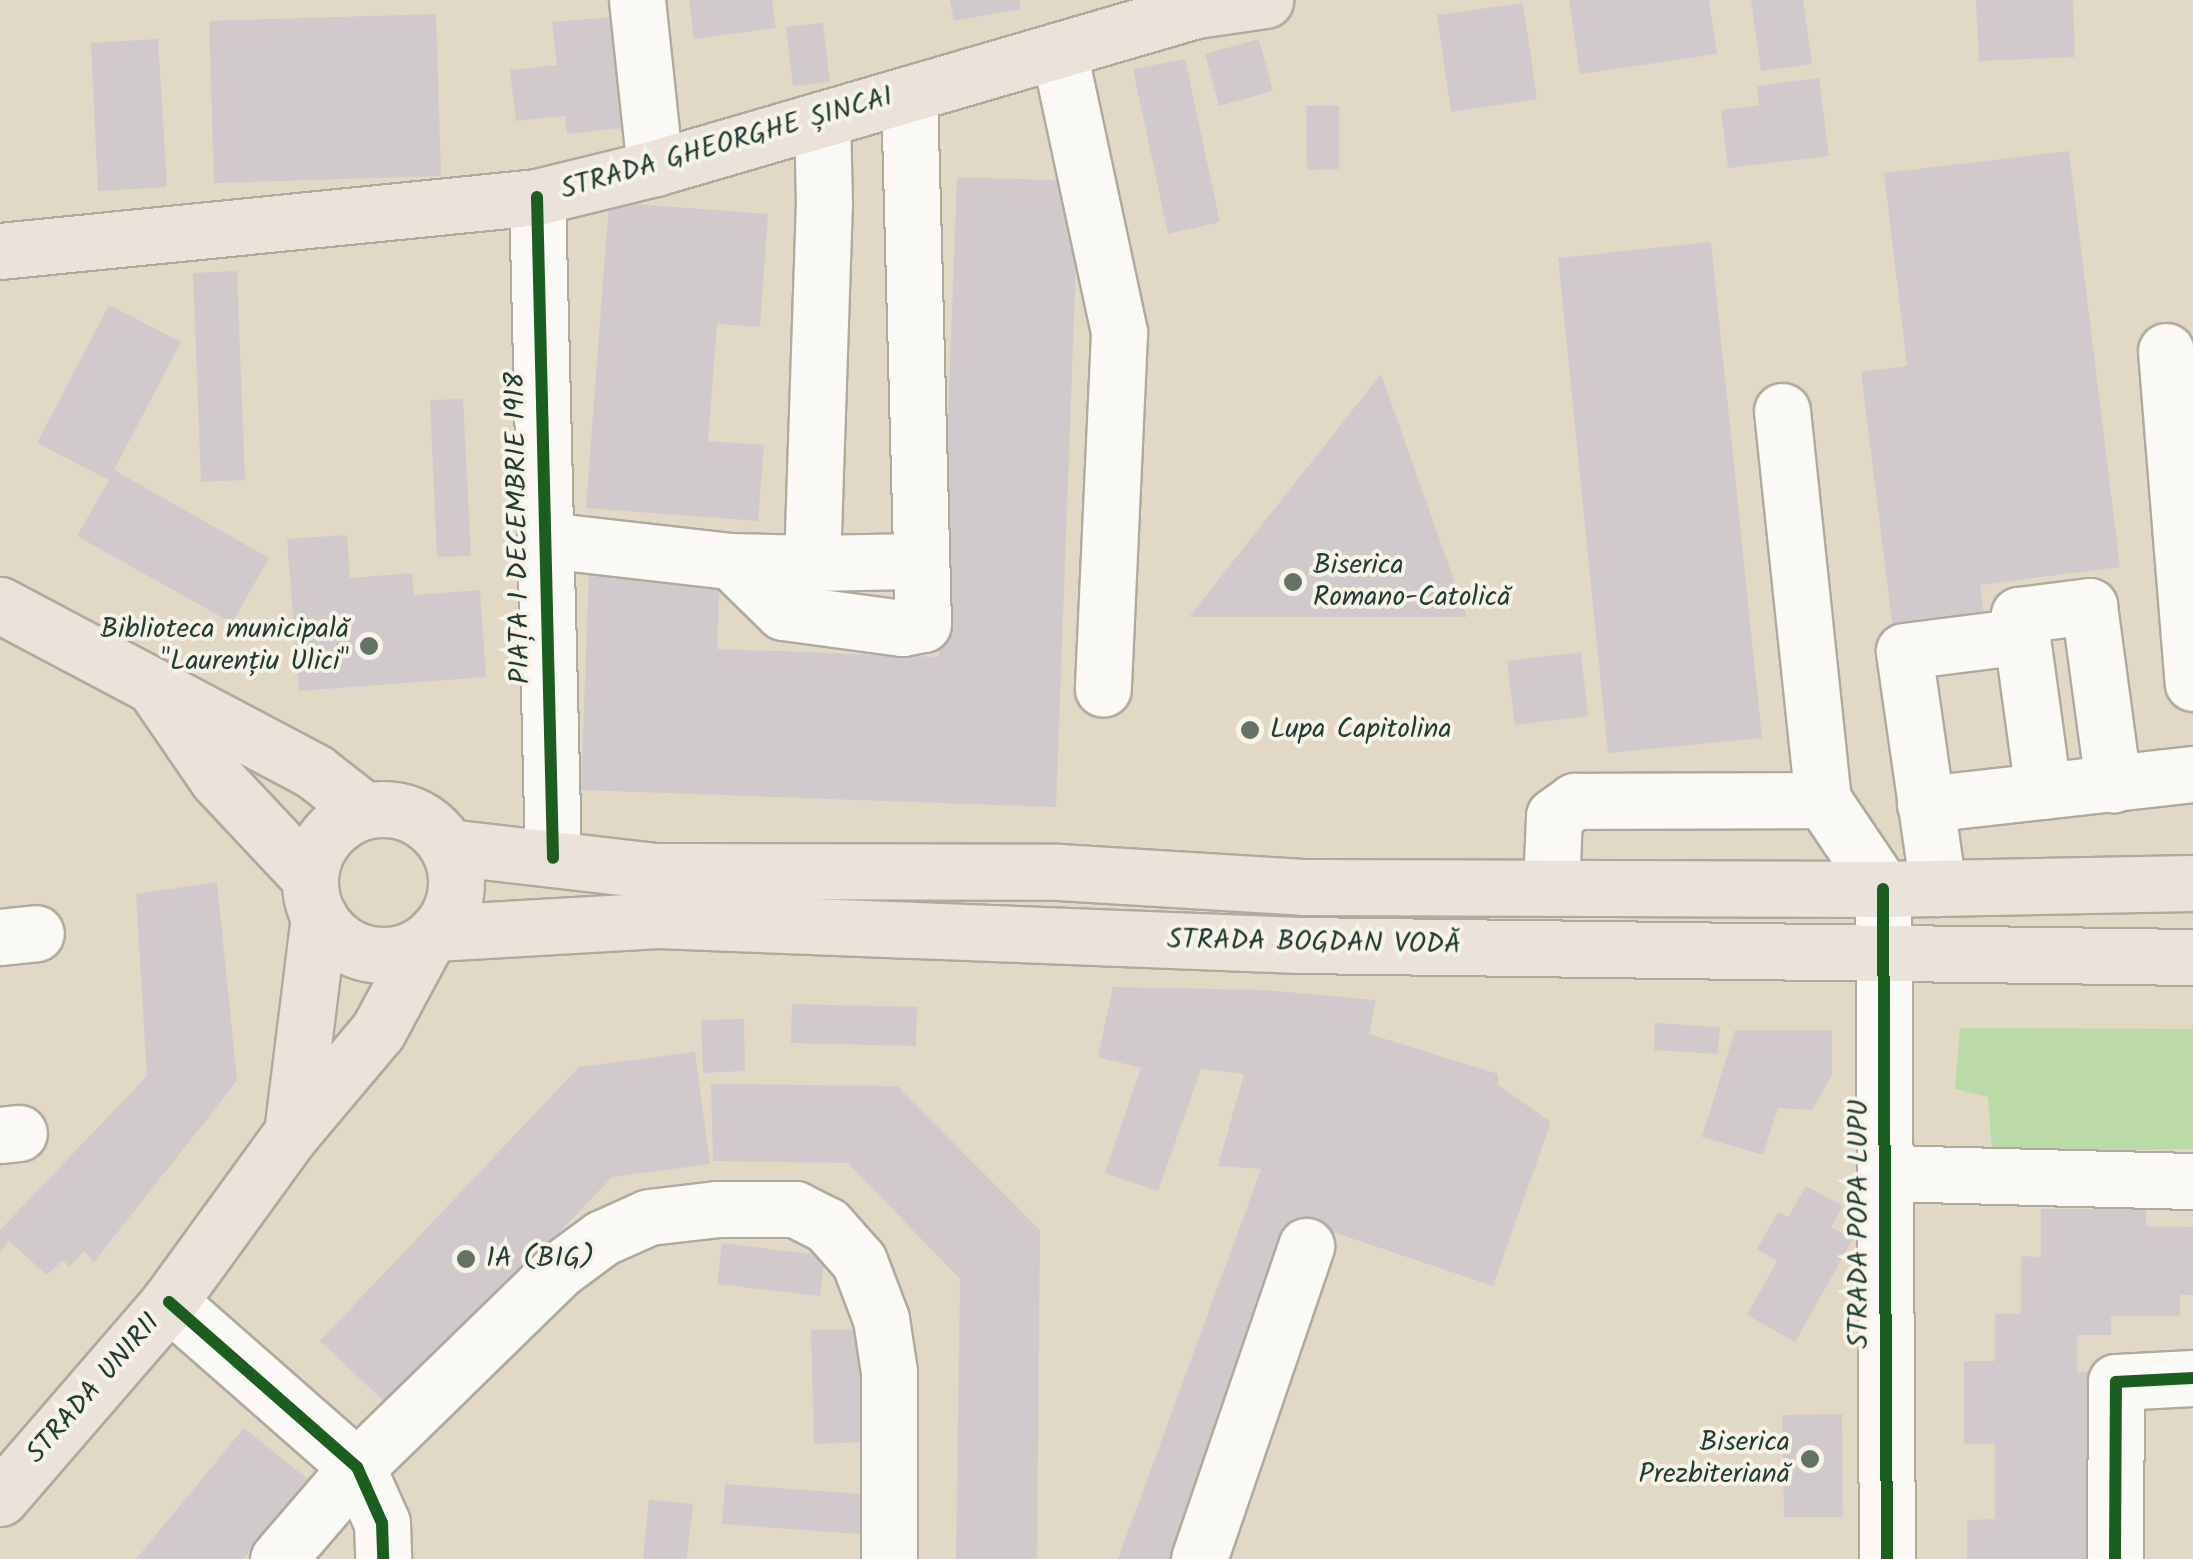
<!DOCTYPE html>
<html>
<head>
<meta charset="utf-8">
<style>
	body { margin:0 }
	#map { position:relative; width:2193px; height:1559px; overflow:hidden; background:#e2d8c6; font-family:Kalam,sans-serif }
	div>[style] { position:absolute }
	[style*='--x'] { left:calc(var(--x)*1px); top:calc(var(--y)*1px); width:calc(var(--w)*1px); rotate:calc(var(--a)*1deg) }
	.green>* { inset:0; background:#bcdaa8 }
	.building>* { inset:0; background:#d1cacc }
	.roads { filter:drop-shadow(2px 0 #aeaa9e) drop-shadow(-2px 0 #aeaa9e) drop-shadow(0 2px #aeaa9e) drop-shadow(0 -2px #aeaa9e) }
	.minor>* { height:55px; margin:-27.5px; padding:0 27.5px; transform-origin:27.5px; border-radius:27.5px; background:#fbf9f6 }
	.major>* { height:55px; margin:-27.5px; padding:0 27.5px; transform-origin:27.5px; border-radius:27.5px; background:#ebe3da }
	.major>.ring { margin:-27.5px; padding:0; box-sizing:content-box; background:none; border:55px solid #ebe3da; border-radius:50% }
	.cycleway>* { height:12px; margin:-6px; padding:0 6px; transform-origin:6px; border-radius:6px; background:#1b5e20 }
	.dots>* { width:28px; height:28px; translate:-50% -50%; box-sizing:border-box; border:5px solid #f7f3e8; border-radius:50% }
	span { translate:-50% -50%; white-space:nowrap; text-align:center; line-height:1.15; -webkit-text-stroke:8px #f7f3e8; paint-order:stroke }
	.street-label { font-size:28px; color:#1f3d34 }
	.poi-label { font-size:28px; color:#1f3d34 }
	.left { translate:0 -50%; text-align:left }
	.right { translate:-100% -50%; text-align:right }
</style>
</head>
<body>
<div id="map">
	<div class="green">
		<i style="clip-path:polygon(1960px 1028px,2193px 1029px,2193px 1149px,1992px 1152px,1988px 1097px,1955px 1089px)"></i>
	</div>
	<div class="building">
		<i style="clip-path:polygon(689px 0,772px 0,776px 28px,694px 39px)"></i>
		<i style="clip-path:polygon(950px 0,1019px 0,1021px 9px,954px 21px)"></i>
		<i style="clip-path:polygon(1569px 0,1709px 0,1717px 54px,1580px 74px)"></i>
		<i style="clip-path:polygon(1751px 0,1803px 0,1812px 64px,1761px 71px)"></i>
		<i style="clip-path:polygon(1976px 0,2073px 0,2075px 57px,1979px 61px)"></i>
		<i style="clip-path:polygon(1523px 3px,1537px 99px,1451px 112px,1437px 15px)"></i>
		<i style="clip-path:polygon(436px 14px,441px 176px,214px 183px,209px 21px)"></i>
		<i style="clip-path:polygon(612px 17px,623px 128px,567px 134px,565px 116px,516px 121px,510px 70px,557px 65px,552px 22px)"></i>
		<i style="clip-path:polygon(823px 23px,830px 82px,793px 86px,786px 27px)"></i>
		<i style="clip-path:polygon(158px 39px,167px 187px,98px 191px,91px 43px)"></i>
		<i style="clip-path:polygon(1259px 39px,1273px 91px,1219px 106px,1205px 54px)"></i>
		<i style="clip-path:polygon(1185px 59px,1220px 222px,1168px 234px,1133px 69px)"></i>
		<i style="clip-path:polygon(1819px 78px,1829px 156px,1728px 168px,1721px 110px,1759px 105px,1757px 86px)"></i>
		<i style="clip-path:polygon(1306px 106px,1339px 106px,1339px 169px,1307px 170px)"></i>
		<i style="clip-path:polygon(2069px 151px,2120px 567px,1980px 585px,1984px 618px,1893px 629px,1861px 372px,1907px 366px,1884px 173px)"></i>
		<i style="clip-path:polygon(957px 177px,1079px 181px,1056px 807px,581px 790px,589px 571px,720px 576px,717px 649px,939px 657px)"></i>
		<i style="clip-path:polygon(609px 202px,768px 214px,760px 327px,717px 324px,708px 441px,764px 445px,758px 521px,586px 508px)"></i>
		<i style="clip-path:polygon(1711px 242px,1762px 738px,1608px 753px,1558px 258px)"></i>
		<i style="clip-path:polygon(237px 271px,245px 480px,201px 482px,193px 273px)"></i>
		<i style="clip-path:polygon(109px 305px,181px 342px,114px 470px,269px 558px,232px 623px,77px 536px,109px 480px,37px 443px)"></i>
		<i style="clip-path:polygon(1381px 374px,1467px 617px,1189px 617px)"></i>
		<i style="clip-path:polygon(463px 399px,471px 556px,437px 557px,430px 400px)"></i>
		<i style="clip-path:polygon(347px 535px,350px 578px,412px 573px,414px 595px,480px 590px,486px 677px,299px 691px,287px 539px)"></i>
		<i style="clip-path:polygon(1581px 652px,1588px 716px,1515px 725px,1507px 661px)"></i>
		<i style="clip-path:polygon(217px 882px,237px 1081px,94px 1262px,84px 1251px,69px 1267px,63px 1260px,47px 1275px,9px 1241px,0 1252px,0 1230px,147px 1076px,136px 894px)"></i>
		<i style="clip-path:polygon(1113px 987px,1265px 990px,1376px 1000px,1369px 1034px,1498px 1074px,1498px 1085px,1551px 1122px,1493px 1286px,1306px 1223px,1173px 1559px,1118px 1559px,1261px 1169px,1218px 1166px,1244px 1074px,1201px 1069px,1158px 1191px,1105px 1173px,1141px 1068px,1098px 1057px)"></i>
		<i style="clip-path:polygon(792px 1004px,917px 1007px,916px 1046px,791px 1043px)"></i>
		<i style="clip-path:polygon(744px 1019px,745px 1071px,703px 1073px,701px 1020px)"></i>
		<i style="clip-path:polygon(1655px 1023px,1720px 1027px,1718px 1054px,1654px 1050px)"></i>
		<i style="clip-path:polygon(1735px 1030px,1832px 1030px,1832px 1075px,1812px 1110px,1778px 1108px,1763px 1155px,1702px 1137px)"></i>
		<i style="clip-path:polygon(695px 1052px,710px 1164px,612px 1177px,392px 1409px,320px 1341px,579px 1067px)"></i>
		<i style="clip-path:polygon(711px 1084px,897px 1086px,1040px 1230px,1037px 1559px,956px 1559px,960px 1279px,848px 1163px,713px 1161px)"></i>
		<i style="clip-path:polygon(1806px 1186px,1843px 1206px,1831px 1227px,1853px 1239px,1795px 1342px,1747px 1315px,1777px 1261px,1757px 1249px,1778px 1212px,1788px 1217px)"></i>
		<i style="clip-path:polygon(2041px 1209px,2146px 1209px,2146px 1226px,2193px 1227px,2193px 1295px,2180px 1295px,2180px 1316px,2111px 1316px,2111px 1335px,2077px 1335px,2077px 1372px,2112px 1372px,2111px 1461px,2088px 1461px,2088px 1513px,2108px 1559px,1967px 1559px,1967px 1520px,1995px 1519px,1995px 1444px,1964px 1444px,1964px 1361px,1995px 1361px,1995px 1314px,2021px 1314px,2021px 1256px,2041px 1257px)"></i>
		<i style="clip-path:polygon(722px 1243px,825px 1256px,820px 1296px,717px 1284px)"></i>
		<i style="clip-path:polygon(866px 1329px,869px 1442px,814px 1444px,811px 1330px)"></i>
		<i style="clip-path:polygon(1842px 1414px,1843px 1517px,1784px 1517px,1782px 1415px)"></i>
		<i style="clip-path:polygon(244px 1428px,310px 1481px,243px 1559px,136px 1559px)"></i>
		<i style="clip-path:polygon(725px 1484px,875px 1495px,872px 1535px,722px 1524px)"></i>
		<i style="clip-path:polygon(649px 1500px,693px 1504px,687px 1559px,643px 1559px)"></i>
	</div>
	<div class="roads">
		<div class="minor">
			<i style="--x:637;--y:0;--w:169;--a:83.9"></i>
			<i style="--x:1059;--y:52;--w:287;--a:77.9"></i>
			<i style="--x:1119;--y:333;--w:356;--a:92.6"></i>
			<i style="--x:537;--y:197;--w:661;--a:88.61"></i>
			<i style="--x:2166;--y:351;--w:333;--a:85.4"></i>
			<i style="--x:1782;--y:411;--w:391;--a:84"></i>
			<i style="--x:546;--y:540;--w:186;--a:6.5"></i>
			<i style="--x:731;--y:561;--w:81;--a:1.4"></i>
			<i style="--x:812;--y:563;--w:359;--a:-88.1"></i>
			<i style="--x:824;--y:204;--w:85;--a:-91.3"></i>
			<i style="--x:731;--y:561;--w:73;--a:44.4"></i>
			<i style="--x:783;--y:612;--w:120;--a:7.7"></i>
			<i style="--x:902;--y:628;--w:21;--a:-11"></i>
			<i style="--x:923;--y:624;--w:530;--a:-91.51"></i>
			<i style="--x:812;--y:563;--w:109;--a:-1.1"></i>
			<i style="--x:2043;--y:791;--w:178;--a:-97.8"></i>
			<i style="--x:2019;--y:615;--w:71;--a:-7.3"></i>
			<i style="--x:2089;--y:606;--w:180;--a:82.3"></i>
			<i style="--x:1925;--y:804;--w:270;--a:-6.4"></i>
			<i style="--x:1551;--y:888;--w:72;--a:-87.6"></i>
			<i style="--x:1554;--y:816;--w:26;--a:-36"></i>
			<i style="--x:1575;--y:801;--w:248;--a:-0.2"></i>
			<i style="--x:1823;--y:800;--w:107;--a:56"></i>
			<i style="--x:1883;--y:889;--w:670;--a:89.66"></i>
			<i style="--x:1938;--y:888;--w:239;--a:-98.2"></i>
			<i style="--x:1904;--y:651;--w:119;--a:-7.2"></i>
			<i style="--x:0;--y:937;--w:36;--a:-6"></i>
			<i style="--x:0;--y:1135;--w:19;--a:-6"></i>
			<i style="--x:1885;--y:1173;--w:308;--a:1.5"></i>
			<i style="--x:169;--y:1302;--w:250;--a:41.3"></i>
			<i style="--x:357;--y:1467;--w:61;--a:65.9"></i>
			<i style="--x:382;--y:1523;--w:36;--a:88"></i>
			<i style="--x:278;--y:1559;--w:121;--a:-49.3"></i>
			<i style="--x:357;--y:1467;--w:284;--a:-44.3"></i>
			<i style="--x:560;--y:1269;--w:52;--a:-36.4"></i>
			<i style="--x:602;--y:1238;--w:51;--a:-24.1"></i>
			<i style="--x:649;--y:1217;--w:68;--a:-6.7"></i>
			<i style="--x:717;--y:1209;--w:78;--a:0"></i>
			<i style="--x:795;--y:1209;--w:36;--a:27"></i>
			<i style="--x:827;--y:1225;--w:48;--a:48.4"></i>
			<i style="--x:859;--y:1261;--w:62;--a:69.2"></i>
			<i style="--x:881;--y:1319;--w:54;--a:81.4"></i>
			<i style="--x:889;--y:1372;--w:187;--a:90"></i>
			<i style="--x:1199;--y:1559;--w:331;--a:-71.1"></i>
			<i style="--x:2115;--y:1559;--w:177;--a:-89.7"></i>
			<i style="--x:2116;--y:1382;--w:77;--a:-3"></i>
		</div>
		<div class="major">
			<i style="--x:0;--y:251;--w:540;--a:-5.74"></i>
			<i style="--x:537;--y:197;--w:122;--a:-13.8"></i>
			<i style="--x:655;--y:168;--w:564;--a:-16.28"></i>
			<i style="--x:1196;--y:10;--w:70;--a:-8.2"></i>
			<i style="--x:0;--y:605;--w:357;--a:27.9"></i>
			<i style="--x:315;--y:772;--w:63;--a:38"></i>
			<i style="--x:158;--y:693;--w:104;--a:55.5"></i>
			<i style="--x:217;--y:779;--w:136;--a:46.8"></i>
			<i class="ring" style="left:310px;top:809px;width:91px;height:91px"></i>
			<i style="--x:448;--y:847;--w:209;--a:6.6"></i>
			<i style="--x:656;--y:871;--w:403;--a:0.1"></i>
			<i style="--x:1059;--y:872;--w:244;--a:3.5"></i>
			<i style="--x:1303;--y:887;--w:580;--a:0.2"></i>
			<i style="--x:1883;--y:889;--w:310;--a:-1.1"></i>
			<i style="--x:435;--y:933;--w:223;--a:-3.3"></i>
			<i style="--x:658;--y:920;--w:642;--a:2.23"></i>
			<i style="--x:1300;--y:945;--w:893;--a:0.77"></i>
			<i style="--x:292;--y:1133;--w:218;--a:-82.9"></i>
			<i style="--x:0;--y:1498;--w:259;--a:-49.2"></i>
			<i style="--x:169;--y:1302;--w:209;--a:-54"></i>
			<i style="--x:292;--y:1133;--w:133;--a:-49.9"></i>
			<i style="--x:378;--y:1031;--w:101;--a:-61.7"></i>
		</div>
	</div>
	<div class="cycleway">
		<i style="--x:537;--y:197;--w:661;--a:88.61"></i>
		<i style="--x:1883;--y:889;--w:670;--a:89.66"></i>
		<i style="--x:169;--y:1302;--w:250;--a:41.3"></i>
		<i style="--x:357;--y:1467;--w:61;--a:65.9"></i>
		<i style="--x:382;--y:1523;--w:36;--a:88"></i>
		<i style="--x:2115;--y:1559;--w:177;--a:-89.7"></i>
		<i style="--x:2116;--y:1382;--w:77;--a:-3"></i>
	</div>
	<div class="dots">
		<i style="left:1293px;top:582px;background:#637367"></i>
		<i style="left:369px;top:646px;background:#637367"></i>
		<i style="left:1250px;top:730px;background:#637367"></i>
		<i style="left:466px;top:1259px;background:#637367"></i>
		<i style="left:1810px;top:1459px;background:#637367"></i>
	</div>
	<div class="street-label">
		<span style="left:727px;top:144px;rotate:-16deg">STRADA GHEORGHE ȘINCAI</span>
		<span style="left:519px;top:528px;rotate:-91deg">PIAȚA 1 DECEMBRIE 1918</span>
		<span style="left:1314px;top:943px;rotate:1deg">STRADA BOGDAN VODĂ</span>
		<span style="left:1860px;top:1224px;rotate:-90deg">STRADA POPA LUPU</span>
		<span style="left:94px;top:1389px;rotate:-49deg">STRADA UNIRII</span>
	</div>
	<div class="poi-label">
		<span class="left" style="left:1313px;top:582px">Biserica<br>Romano-Catolică</span>
		<span class="right" style="left:349px;top:646px">Biblioteca municipală<br>"Laurențiu Ulici"</span>
		<span class="left" style="left:1270px;top:730px">Lupa Capitolina</span>
		<span class="left" style="left:486px;top:1259px">1A (BIG)</span>
		<span class="right" style="left:1790px;top:1459px">Biserica<br>Prezbiteriană</span>
	</div>
</div>
</body>
</html>
